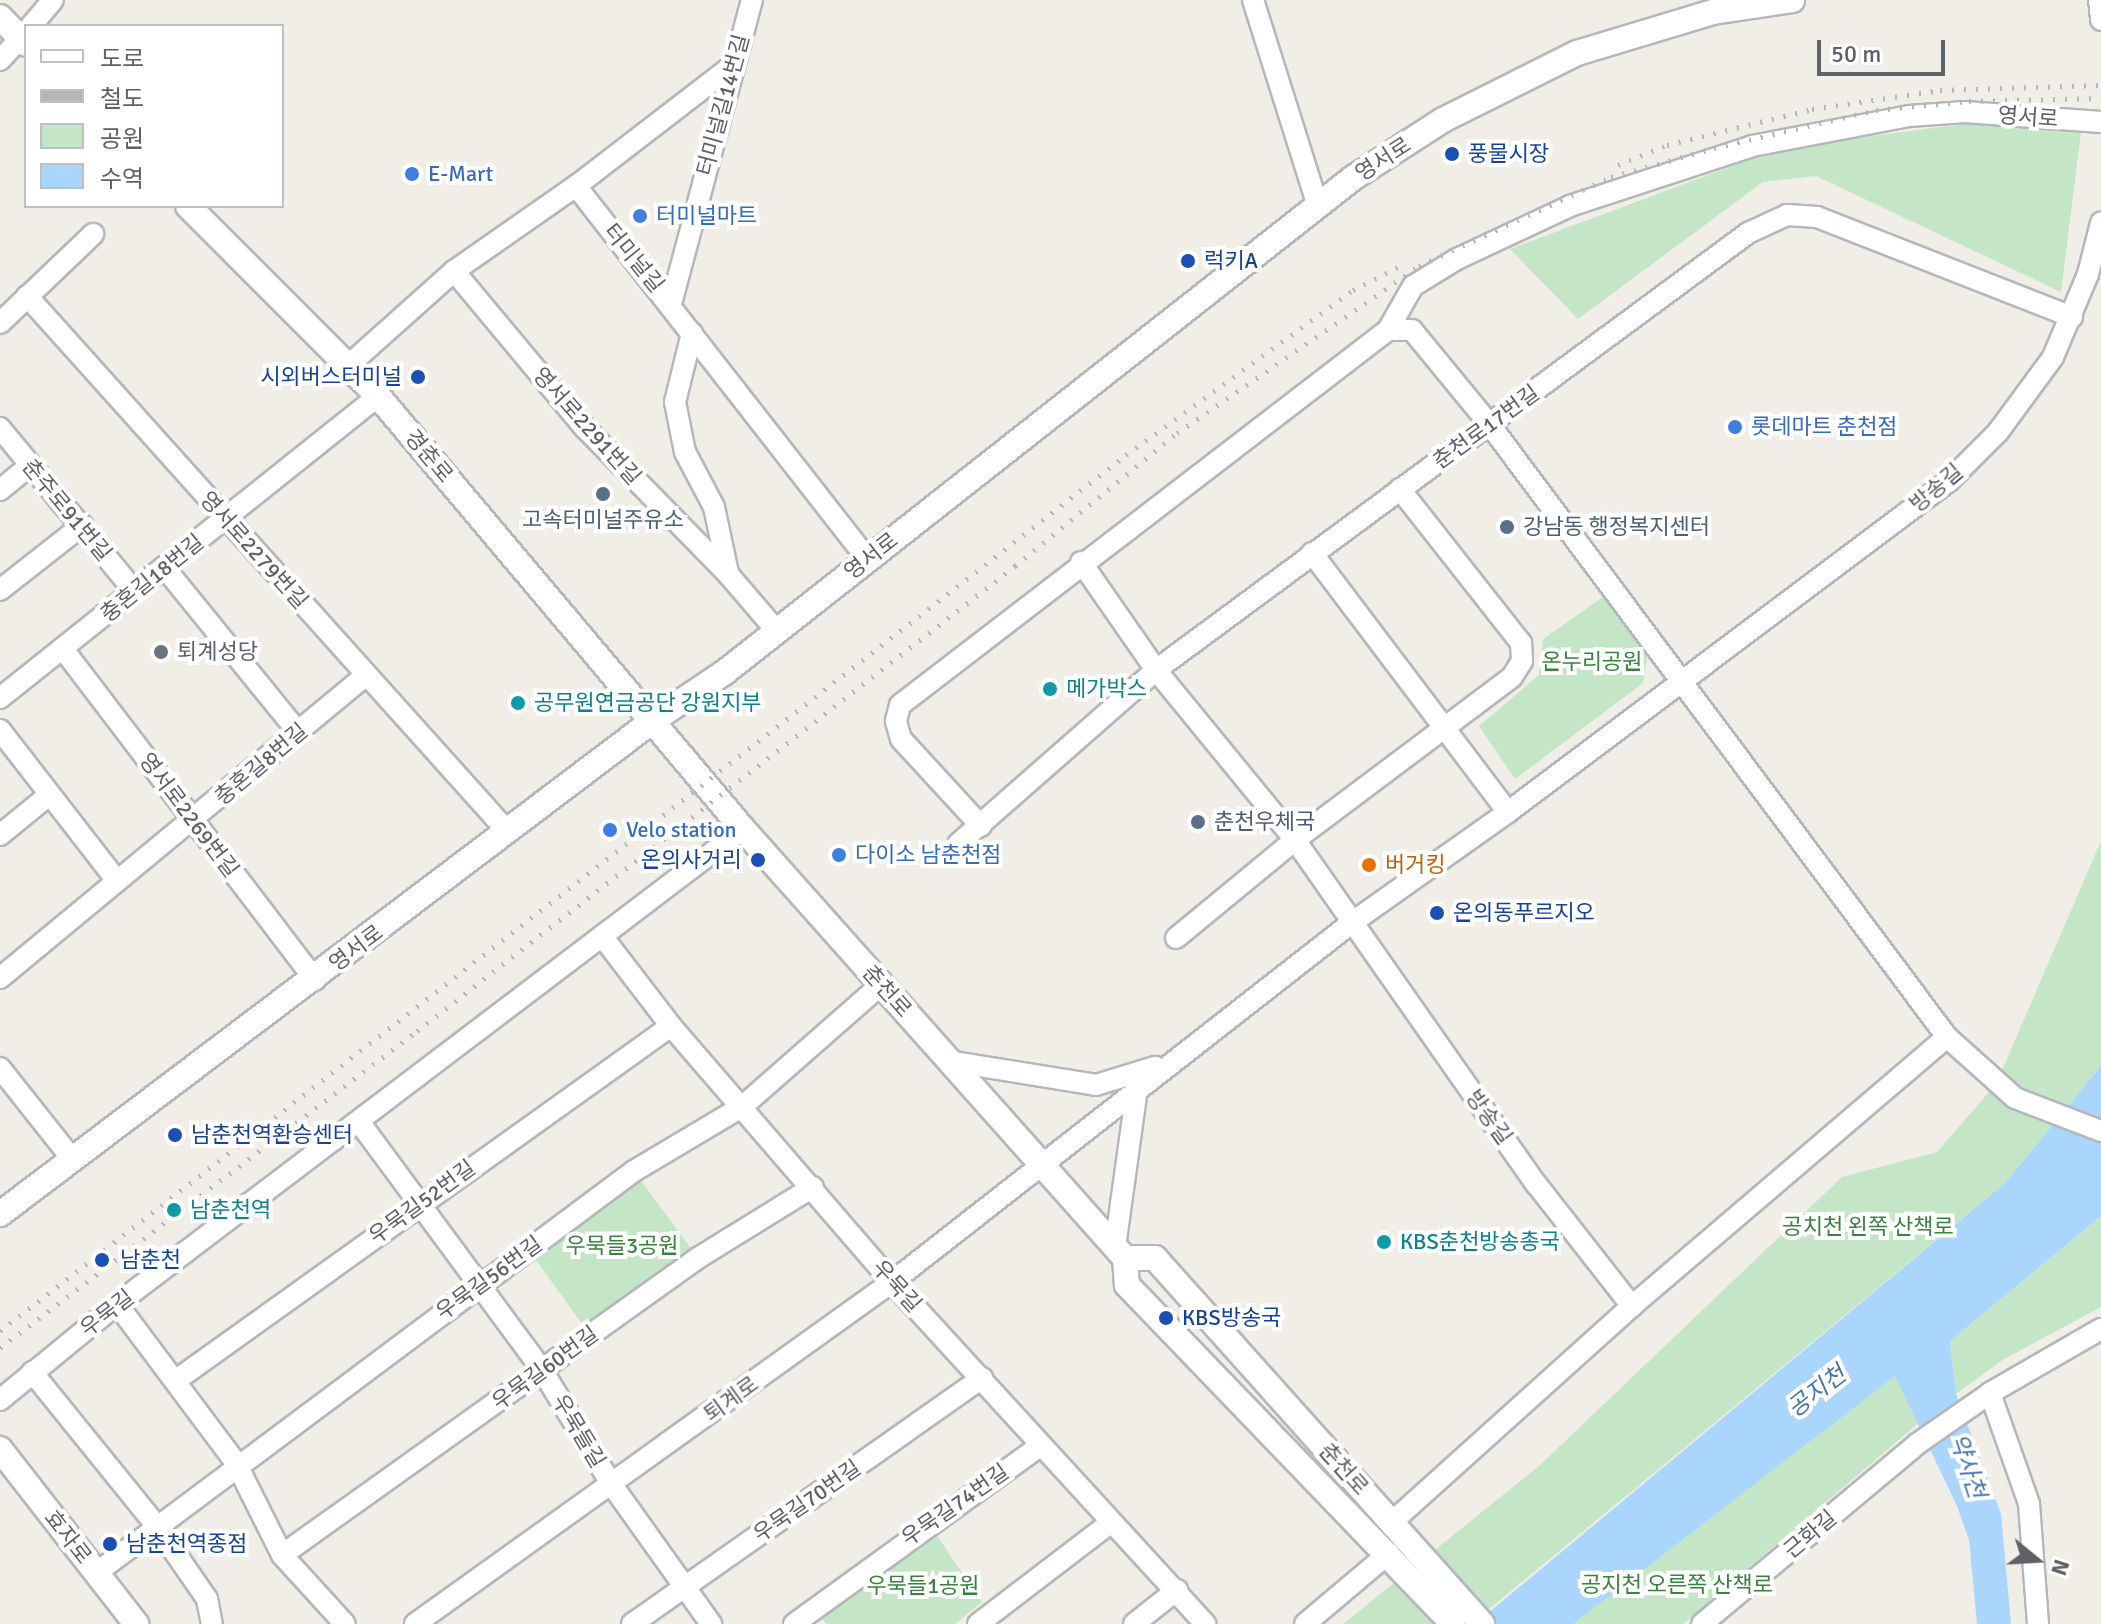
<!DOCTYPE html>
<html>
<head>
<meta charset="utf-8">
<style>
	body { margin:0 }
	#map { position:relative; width:2101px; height:1624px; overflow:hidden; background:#f0eee7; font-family:Signika,"Noto Sans KR",sans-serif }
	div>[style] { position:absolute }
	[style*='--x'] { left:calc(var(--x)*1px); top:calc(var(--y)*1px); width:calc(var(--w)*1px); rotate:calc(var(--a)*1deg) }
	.green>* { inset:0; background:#c5e6c6 }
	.water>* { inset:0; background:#aad6fd }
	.roads { filter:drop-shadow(2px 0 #b4b7bb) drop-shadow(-2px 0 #b4b7bb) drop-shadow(0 2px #b4b7bb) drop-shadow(0 -2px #b4b7bb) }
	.minor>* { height:20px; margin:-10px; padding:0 10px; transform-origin:10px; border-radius:10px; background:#fff }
	.tertiary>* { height:24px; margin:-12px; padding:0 12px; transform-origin:12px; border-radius:12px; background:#fff }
	.rail>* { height:5px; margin-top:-2.5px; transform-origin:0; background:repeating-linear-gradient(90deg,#b5b6b7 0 2px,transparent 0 12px) }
	.dots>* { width:22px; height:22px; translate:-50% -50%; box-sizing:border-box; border:4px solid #fff; border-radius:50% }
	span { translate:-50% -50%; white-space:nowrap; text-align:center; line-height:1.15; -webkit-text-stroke:8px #fff; paint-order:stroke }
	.street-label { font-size:22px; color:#5e6267 }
	.transit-label { font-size:22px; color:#164399 }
	.left { translate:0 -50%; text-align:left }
	.right { translate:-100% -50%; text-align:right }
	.shop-label { font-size:22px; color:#366cbe }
	.service-label { font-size:22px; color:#4e5e75 }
	.worship-label { font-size:22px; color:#5b616d }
	.park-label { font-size:22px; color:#38843f }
	.culture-label { font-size:22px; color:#0d838f }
	.food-label { font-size:22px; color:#c56008 }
	.water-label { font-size:24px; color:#4676af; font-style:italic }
	.legend { position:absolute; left:24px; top:24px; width:260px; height:184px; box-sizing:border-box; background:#fff; border:2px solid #bfc0c2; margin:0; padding:10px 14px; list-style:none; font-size:24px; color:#5e6267 }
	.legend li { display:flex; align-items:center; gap:16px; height:40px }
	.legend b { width:40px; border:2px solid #bfc0c2 }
	.north { position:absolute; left:1997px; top:1520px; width:80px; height:80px; -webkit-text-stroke:6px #fff; paint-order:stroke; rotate:108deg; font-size:22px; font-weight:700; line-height:32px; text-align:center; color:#5e6267 }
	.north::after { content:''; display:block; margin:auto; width:28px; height:36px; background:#5e6267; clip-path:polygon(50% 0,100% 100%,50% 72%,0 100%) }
	.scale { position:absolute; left:1817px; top:40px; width:128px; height:36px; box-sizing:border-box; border:4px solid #5e6267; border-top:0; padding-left:10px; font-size:24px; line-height:28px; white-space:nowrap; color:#5e6267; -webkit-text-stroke:6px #fff; paint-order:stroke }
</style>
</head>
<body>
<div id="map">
	<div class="green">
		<i style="clip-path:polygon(2019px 117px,2082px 124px,2061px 292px,1816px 176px,1763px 182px,1578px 319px,1510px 249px,1751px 159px,1825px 142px)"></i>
		<i style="clip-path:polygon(1603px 597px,1638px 634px,1647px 657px,1643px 683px,1515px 779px,1479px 726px,1539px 675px,1543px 639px)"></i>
		<i style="clip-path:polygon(2101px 841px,2101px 1066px,2005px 1183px,1471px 1624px,1343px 1624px,1539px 1466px,1842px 1177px,1937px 1152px,1996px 1084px)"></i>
		<i style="clip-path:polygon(634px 1171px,698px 1258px,590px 1335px,528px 1249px)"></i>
		<i style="clip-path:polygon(2101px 1216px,2101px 1307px,2004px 1359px,1956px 1394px,1950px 1341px)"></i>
		<i style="clip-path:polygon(1895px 1375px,1921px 1421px,1683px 1624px,1572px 1624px)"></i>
		<i style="clip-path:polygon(933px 1530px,982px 1602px,955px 1624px,826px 1624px,821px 1617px)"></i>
	</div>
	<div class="water">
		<i style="clip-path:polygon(2101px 1066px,2101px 1216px,1950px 1341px,1956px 1394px,2001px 1514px,2011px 1624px,1977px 1624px,1969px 1540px,1957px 1506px,1895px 1376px,1573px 1624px,1475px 1624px,2005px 1183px)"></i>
	</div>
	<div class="roads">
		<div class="minor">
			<i style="--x:1253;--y:0;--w:213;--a:72.5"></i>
			<i style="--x:2099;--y:0;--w:20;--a:84"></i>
			<i style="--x:31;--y:26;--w:34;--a:-50"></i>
			<i style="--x:0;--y:60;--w:38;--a:-47"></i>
			<i style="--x:576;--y:186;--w:472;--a:52"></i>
			<i style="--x:454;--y:271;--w:203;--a:50.2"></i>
			<i style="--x:584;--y:427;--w:206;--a:45.6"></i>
			<i style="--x:728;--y:574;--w:72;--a:49.5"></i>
			<i style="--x:27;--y:296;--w:720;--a:48.1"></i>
			<i style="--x:671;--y:304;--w:315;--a:-75.1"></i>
			<i style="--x:0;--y:323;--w:129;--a:-43.7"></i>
			<i style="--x:1388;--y:330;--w:51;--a:-60.4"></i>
			<i style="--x:1413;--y:286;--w:52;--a:-31.5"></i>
			<i style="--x:1457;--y:259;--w:125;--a:-25.1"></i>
			<i style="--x:1570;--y:206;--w:192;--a:-18.2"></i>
			<i style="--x:1752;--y:146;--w:160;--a:-10.8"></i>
			<i style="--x:1909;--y:116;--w:56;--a:-4.1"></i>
			<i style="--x:1965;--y:112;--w:136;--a:4.2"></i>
			<i style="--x:692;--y:333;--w:71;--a:103.8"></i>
			<i style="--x:675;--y:402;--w:51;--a:78.7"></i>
			<i style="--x:685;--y:452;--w:62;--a:62.2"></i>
			<i style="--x:714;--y:507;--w:67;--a:78"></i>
			<i style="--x:350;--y:364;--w:140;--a:-41.8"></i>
			<i style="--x:454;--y:271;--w:149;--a:-34.9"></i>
			<i style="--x:576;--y:186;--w:198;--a:-37.6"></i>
			<i style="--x:0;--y:428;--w:212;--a:50.5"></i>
			<i style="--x:0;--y:490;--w:38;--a:-39"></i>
			<i style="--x:1312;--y:553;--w:325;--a:52.9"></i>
			<i style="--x:1081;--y:562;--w:131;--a:55.2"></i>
			<i style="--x:1156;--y:670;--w:220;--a:50.7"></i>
			<i style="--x:1295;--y:840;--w:421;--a:55"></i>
			<i style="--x:1537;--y:1185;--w:154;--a:51.9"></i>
			<i style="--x:164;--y:567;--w:213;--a:50.9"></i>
			<i style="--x:0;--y:590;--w:105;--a:-38.1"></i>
			<i style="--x:63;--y:649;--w:416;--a:52.7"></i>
			<i style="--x:0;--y:698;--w:484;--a:-38.6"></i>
			<i style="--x:0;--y:730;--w:191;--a:52.2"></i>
			<i style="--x:981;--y:826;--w:118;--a:-132.6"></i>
			<i style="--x:901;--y:739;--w:19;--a:-106"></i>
			<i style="--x:896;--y:721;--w:16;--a:-76"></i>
			<i style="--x:900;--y:705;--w:615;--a:-37.54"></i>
			<i style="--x:1388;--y:330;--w:24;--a:0"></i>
			<i style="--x:1412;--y:330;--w:123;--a:50.6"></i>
			<i style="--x:1490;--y:425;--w:764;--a:53.25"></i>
			<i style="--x:1947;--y:1037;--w:91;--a:41.9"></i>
			<i style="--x:2015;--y:1098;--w:92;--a:21"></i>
			<i style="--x:0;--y:835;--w:63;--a:-39.2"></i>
			<i style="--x:958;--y:844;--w:264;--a:-41.3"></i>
			<i style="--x:1156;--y:670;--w:736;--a:-36.43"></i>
			<i style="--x:1748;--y:233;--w:43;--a:-24.8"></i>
			<i style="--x:1787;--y:215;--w:30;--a:4"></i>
			<i style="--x:1817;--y:217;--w:274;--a:21.4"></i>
			<i style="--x:602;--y:936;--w:113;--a:52.5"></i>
			<i style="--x:671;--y:1026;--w:338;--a:49.2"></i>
			<i style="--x:892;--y:1282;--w:464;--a:47.5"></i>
			<i style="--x:1176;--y:938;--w:154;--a:-39.5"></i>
			<i style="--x:1295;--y:840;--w:271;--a:-36.9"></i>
			<i style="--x:1512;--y:677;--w:19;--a:-58"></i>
			<i style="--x:1522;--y:661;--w:18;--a:-93"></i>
			<i style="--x:1521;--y:643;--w:196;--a:-128.2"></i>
			<i style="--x:0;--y:978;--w:475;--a:-39.6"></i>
			<i style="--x:948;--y:1061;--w:150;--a:9.2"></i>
			<i style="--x:1096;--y:1085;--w:62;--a:-17"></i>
			<i style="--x:0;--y:1068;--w:117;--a:51.6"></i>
			<i style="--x:360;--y:1123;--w:307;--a:53.6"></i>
			<i style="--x:542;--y:1370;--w:135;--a:58.7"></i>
			<i style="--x:612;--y:1485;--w:171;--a:54.5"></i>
			<i style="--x:1115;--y:1247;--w:161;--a:-82.1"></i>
			<i style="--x:117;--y:1304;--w:199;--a:53.2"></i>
			<i style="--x:236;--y:1463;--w:103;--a:63.4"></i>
			<i style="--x:282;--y:1555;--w:93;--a:47.6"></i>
			<i style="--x:32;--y:1372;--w:197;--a:51"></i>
			<i style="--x:156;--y:1525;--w:90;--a:55.4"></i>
			<i style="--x:207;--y:1599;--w:25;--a:79"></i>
			<i style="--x:175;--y:1381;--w:610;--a:-35.59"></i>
			<i style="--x:1990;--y:1393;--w:118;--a:70.6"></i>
			<i style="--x:2029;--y:1504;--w:120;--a:85.7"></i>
			<i style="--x:0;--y:1400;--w:151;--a:-39.4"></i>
			<i style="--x:117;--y:1304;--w:786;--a:-37.19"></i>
			<i style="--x:1391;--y:1523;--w:324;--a:-42"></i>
			<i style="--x:1632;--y:1306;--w:414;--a:-40.5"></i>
			<i style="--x:282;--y:1555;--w:511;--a:-35.52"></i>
			<i style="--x:698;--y:1258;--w:135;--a:-31.7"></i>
			<i style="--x:96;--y:1573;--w:672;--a:-36.77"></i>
			<i style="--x:634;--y:1171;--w:127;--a:-30.8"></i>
			<i style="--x:743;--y:1106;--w:185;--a:-41.3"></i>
			<i style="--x:415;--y:1624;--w:587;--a:-35.64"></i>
			<i style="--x:892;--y:1282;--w:581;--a:-38.01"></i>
			<i style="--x:1350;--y:924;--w:194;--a:-35.3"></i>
			<i style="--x:1508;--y:812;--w:551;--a:-36.89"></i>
			<i style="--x:1949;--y:481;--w:69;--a:-45"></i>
			<i style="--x:1998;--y:432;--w:93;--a:-53.7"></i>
			<i style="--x:2053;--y:357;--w:90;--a:-67.1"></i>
			<i style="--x:2088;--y:274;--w:53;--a:-75.7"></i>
			<i style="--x:632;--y:1624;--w:428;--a:-35.1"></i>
			<i style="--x:794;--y:1624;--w:305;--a:-35.9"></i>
			<i style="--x:978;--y:1624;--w:165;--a:-37.4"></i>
			<i style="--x:1134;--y:1624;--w:55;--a:-38.3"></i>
			<i style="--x:1305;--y:1624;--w:110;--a:-40.2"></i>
			<i style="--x:1702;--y:1624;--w:280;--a:-39.9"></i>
			<i style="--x:1917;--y:1444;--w:89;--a:-34.9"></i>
			<i style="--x:1990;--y:1393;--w:128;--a:-30"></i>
		</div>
		<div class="tertiary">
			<i style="--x:0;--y:17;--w:37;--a:46"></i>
			<i style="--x:188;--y:206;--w:269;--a:45"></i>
			<i style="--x:378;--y:396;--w:566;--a:49.87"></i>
			<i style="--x:743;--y:829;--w:574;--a:48.32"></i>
			<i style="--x:1125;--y:1258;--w:27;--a:86"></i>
			<i style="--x:1127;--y:1285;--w:470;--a:46.1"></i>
			<i style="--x:0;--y:1214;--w:821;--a:-37.08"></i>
			<i style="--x:655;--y:719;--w:84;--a:-33.9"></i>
			<i style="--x:725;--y:672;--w:799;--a:-38.19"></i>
			<i style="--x:1353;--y:178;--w:107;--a:-32.8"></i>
			<i style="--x:1443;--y:120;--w:150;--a:-26.6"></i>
			<i style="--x:1577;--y:53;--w:142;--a:-16.8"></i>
			<i style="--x:1713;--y:12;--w:80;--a:-8.6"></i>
			<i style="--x:1125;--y:1258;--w:30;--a:0"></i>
			<i style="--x:1155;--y:1258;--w:491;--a:48.2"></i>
			<i style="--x:0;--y:1449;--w:222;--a:52.1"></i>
		</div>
	</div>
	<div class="rail">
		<i style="--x:1618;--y:165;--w:53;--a:-22.2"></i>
		<i style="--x:1667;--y:145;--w:149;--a:-13.9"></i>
		<i style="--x:1812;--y:109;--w:129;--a:-8.4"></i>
		<i style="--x:1940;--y:90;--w:161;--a:-1.8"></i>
		<i style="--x:0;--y:1331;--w:1427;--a:-37.88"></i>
		<i style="--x:1126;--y:455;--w:281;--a:-36"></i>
		<i style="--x:1353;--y:290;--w:57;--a:-27"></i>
		<i style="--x:0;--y:1348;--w:524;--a:-37.24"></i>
		<i style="--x:417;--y:1031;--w:758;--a:-37.87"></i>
		<i style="--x:1015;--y:566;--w:210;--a:-39.4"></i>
		<i style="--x:1177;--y:433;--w:294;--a:-34.6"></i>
		<i style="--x:1419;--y:266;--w:212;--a:-24.9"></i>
		<i style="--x:1611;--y:177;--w:107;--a:-15.7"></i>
		<i style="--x:1714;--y:148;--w:166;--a:-13.2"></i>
		<i style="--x:1876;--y:110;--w:93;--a:-5.5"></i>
		<i style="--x:1969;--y:101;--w:132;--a:-1.3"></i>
	</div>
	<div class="dots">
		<i style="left:1452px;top:154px;background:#1a4fb4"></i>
		<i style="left:412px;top:174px;background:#3f7fe0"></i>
		<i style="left:640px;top:216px;background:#3f7fe0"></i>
		<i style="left:1188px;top:261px;background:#1a4fb4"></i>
		<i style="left:418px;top:377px;background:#1a4fb4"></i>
		<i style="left:1735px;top:427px;background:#3f7fe0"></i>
		<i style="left:603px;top:494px;background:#5c6f8a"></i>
		<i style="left:1507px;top:527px;background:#5c6f8a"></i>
		<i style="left:161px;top:652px;background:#6b7280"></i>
		<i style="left:1050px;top:689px;background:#0f9aa8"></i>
		<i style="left:518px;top:703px;background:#0f9aa8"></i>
		<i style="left:1198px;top:822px;background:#5c6f8a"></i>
		<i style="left:610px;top:830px;background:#3f7fe0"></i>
		<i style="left:839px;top:855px;background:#3f7fe0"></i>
		<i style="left:758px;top:860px;background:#1a4fb4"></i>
		<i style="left:1369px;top:865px;background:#e8710a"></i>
		<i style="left:1437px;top:913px;background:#1a4fb4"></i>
		<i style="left:175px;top:1135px;background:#1a4fb4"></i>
		<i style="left:174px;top:1210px;background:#0f9aa8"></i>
		<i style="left:1384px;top:1242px;background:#0f9aa8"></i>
		<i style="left:102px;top:1260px;background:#1a4fb4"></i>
		<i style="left:1166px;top:1318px;background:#1a4fb4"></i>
		<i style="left:110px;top:1544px;background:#1a4fb4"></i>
	</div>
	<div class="street-label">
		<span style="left:723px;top:105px;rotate:-75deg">터미널길14번길</span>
		<span style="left:2028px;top:117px;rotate:4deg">영서로</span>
		<span style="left:1383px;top:159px;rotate:-33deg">영서로</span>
		<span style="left:634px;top:258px;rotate:51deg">터미널길</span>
		<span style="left:587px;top:426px;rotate:48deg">영서로2291번길</span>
		<span style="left:1486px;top:427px;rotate:-36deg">춘천로17번길</span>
		<span style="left:429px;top:456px;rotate:50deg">경춘로</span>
		<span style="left:1936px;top:488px;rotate:-40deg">방송길</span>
		<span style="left:67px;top:510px;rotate:50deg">춘주로91번길</span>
		<span style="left:254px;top:550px;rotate:48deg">영서로2279번길</span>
		<span style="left:871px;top:556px;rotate:-38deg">영서로</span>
		<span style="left:152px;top:578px;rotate:-39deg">충혼길18번길</span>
		<span style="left:261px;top:764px;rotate:-40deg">충혼길8번길</span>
		<span style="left:189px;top:815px;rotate:53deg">영서로2269번길</span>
		<span style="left:356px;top:948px;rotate:-37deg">영서로</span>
		<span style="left:887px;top:991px;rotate:48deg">춘천로</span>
		<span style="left:1489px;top:1117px;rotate:54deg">방송길</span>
		<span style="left:422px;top:1202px;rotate:-36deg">우묵길52번길</span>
		<span style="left:489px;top:1278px;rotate:-36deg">우묵길56번길</span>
		<span style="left:897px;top:1286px;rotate:48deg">우묵길</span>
		<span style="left:107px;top:1313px;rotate:-38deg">우묵길</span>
		<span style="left:545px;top:1368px;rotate:-36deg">우묵길60번길</span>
		<span style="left:731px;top:1399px;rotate:-36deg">퇴계로</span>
		<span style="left:579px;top:1431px;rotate:59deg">우묵들길</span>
		<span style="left:1344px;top:1469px;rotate:48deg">춘천로</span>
		<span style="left:807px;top:1501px;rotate:-35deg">우묵길70번길</span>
		<span style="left:955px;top:1505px;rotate:-35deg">우묵길74번길</span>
		<span style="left:1810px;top:1534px;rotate:-40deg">근화길</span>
		<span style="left:68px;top:1537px;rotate:52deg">효자로</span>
	</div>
	<div class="transit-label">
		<span class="left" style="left:1468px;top:154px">풍물시장</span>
		<span class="left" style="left:1204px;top:261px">럭키A</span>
		<span class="right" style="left:402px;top:377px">시외버스터미널</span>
		<span class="right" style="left:742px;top:860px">온의사거리</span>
		<span class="left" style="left:1453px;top:913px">온의동푸르지오</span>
		<span class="left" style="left:191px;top:1135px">남춘천역환승센터</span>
		<span class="left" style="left:120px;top:1260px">남춘천</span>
		<span class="left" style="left:1182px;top:1318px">KBS방송국</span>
		<span class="left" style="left:126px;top:1544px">남춘천역종점</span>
	</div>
	<div class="shop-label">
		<span class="left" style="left:428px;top:174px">E-Mart</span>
		<span class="left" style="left:656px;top:216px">터미널마트</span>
		<span class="left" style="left:1751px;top:427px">롯데마트 춘천점</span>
		<span class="left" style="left:626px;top:830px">Velo station</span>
		<span class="left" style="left:855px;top:855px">다이소 남춘천점</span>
	</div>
	<div class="service-label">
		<span style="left:603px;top:520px">고속터미널주유소</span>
		<span class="left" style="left:1523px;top:527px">강남동 행정복지센터</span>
		<span class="left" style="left:1214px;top:822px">춘천우체국</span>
	</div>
	<div class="worship-label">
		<span class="left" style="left:177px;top:652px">퇴계성당</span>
	</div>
	<div class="park-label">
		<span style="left:1592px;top:662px">온누리공원</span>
		<span style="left:1868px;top:1227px">공치천 왼쪽 산책로</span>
		<span style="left:622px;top:1246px">우묵들3공원</span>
		<span style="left:1677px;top:1585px">공지천 오른쪽 산책로</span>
		<span style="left:923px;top:1586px">우묵들1공원</span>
	</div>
	<div class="culture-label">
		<span class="left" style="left:1066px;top:689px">메가박스</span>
		<span class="left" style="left:534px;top:703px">공무원연금공단 강원지부</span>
		<span class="left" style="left:190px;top:1210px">남춘천역</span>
		<span class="left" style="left:1400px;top:1242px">KBS춘천방송총국</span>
	</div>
	<div class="food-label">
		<span class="left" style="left:1385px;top:865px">버거킹</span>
	</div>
	<div class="water-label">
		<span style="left:1817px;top:1392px;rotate:-38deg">공지천</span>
		<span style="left:1967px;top:1466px;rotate:72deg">약사천</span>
	</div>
	<ul class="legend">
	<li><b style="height:10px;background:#fff"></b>도로</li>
	<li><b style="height:10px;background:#b5b6b7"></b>철도</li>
	<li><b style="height:22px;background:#c5e6c6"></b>공원</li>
	<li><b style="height:22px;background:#aad6fd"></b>수역</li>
	</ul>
	<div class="north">N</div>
	<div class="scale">50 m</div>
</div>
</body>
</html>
